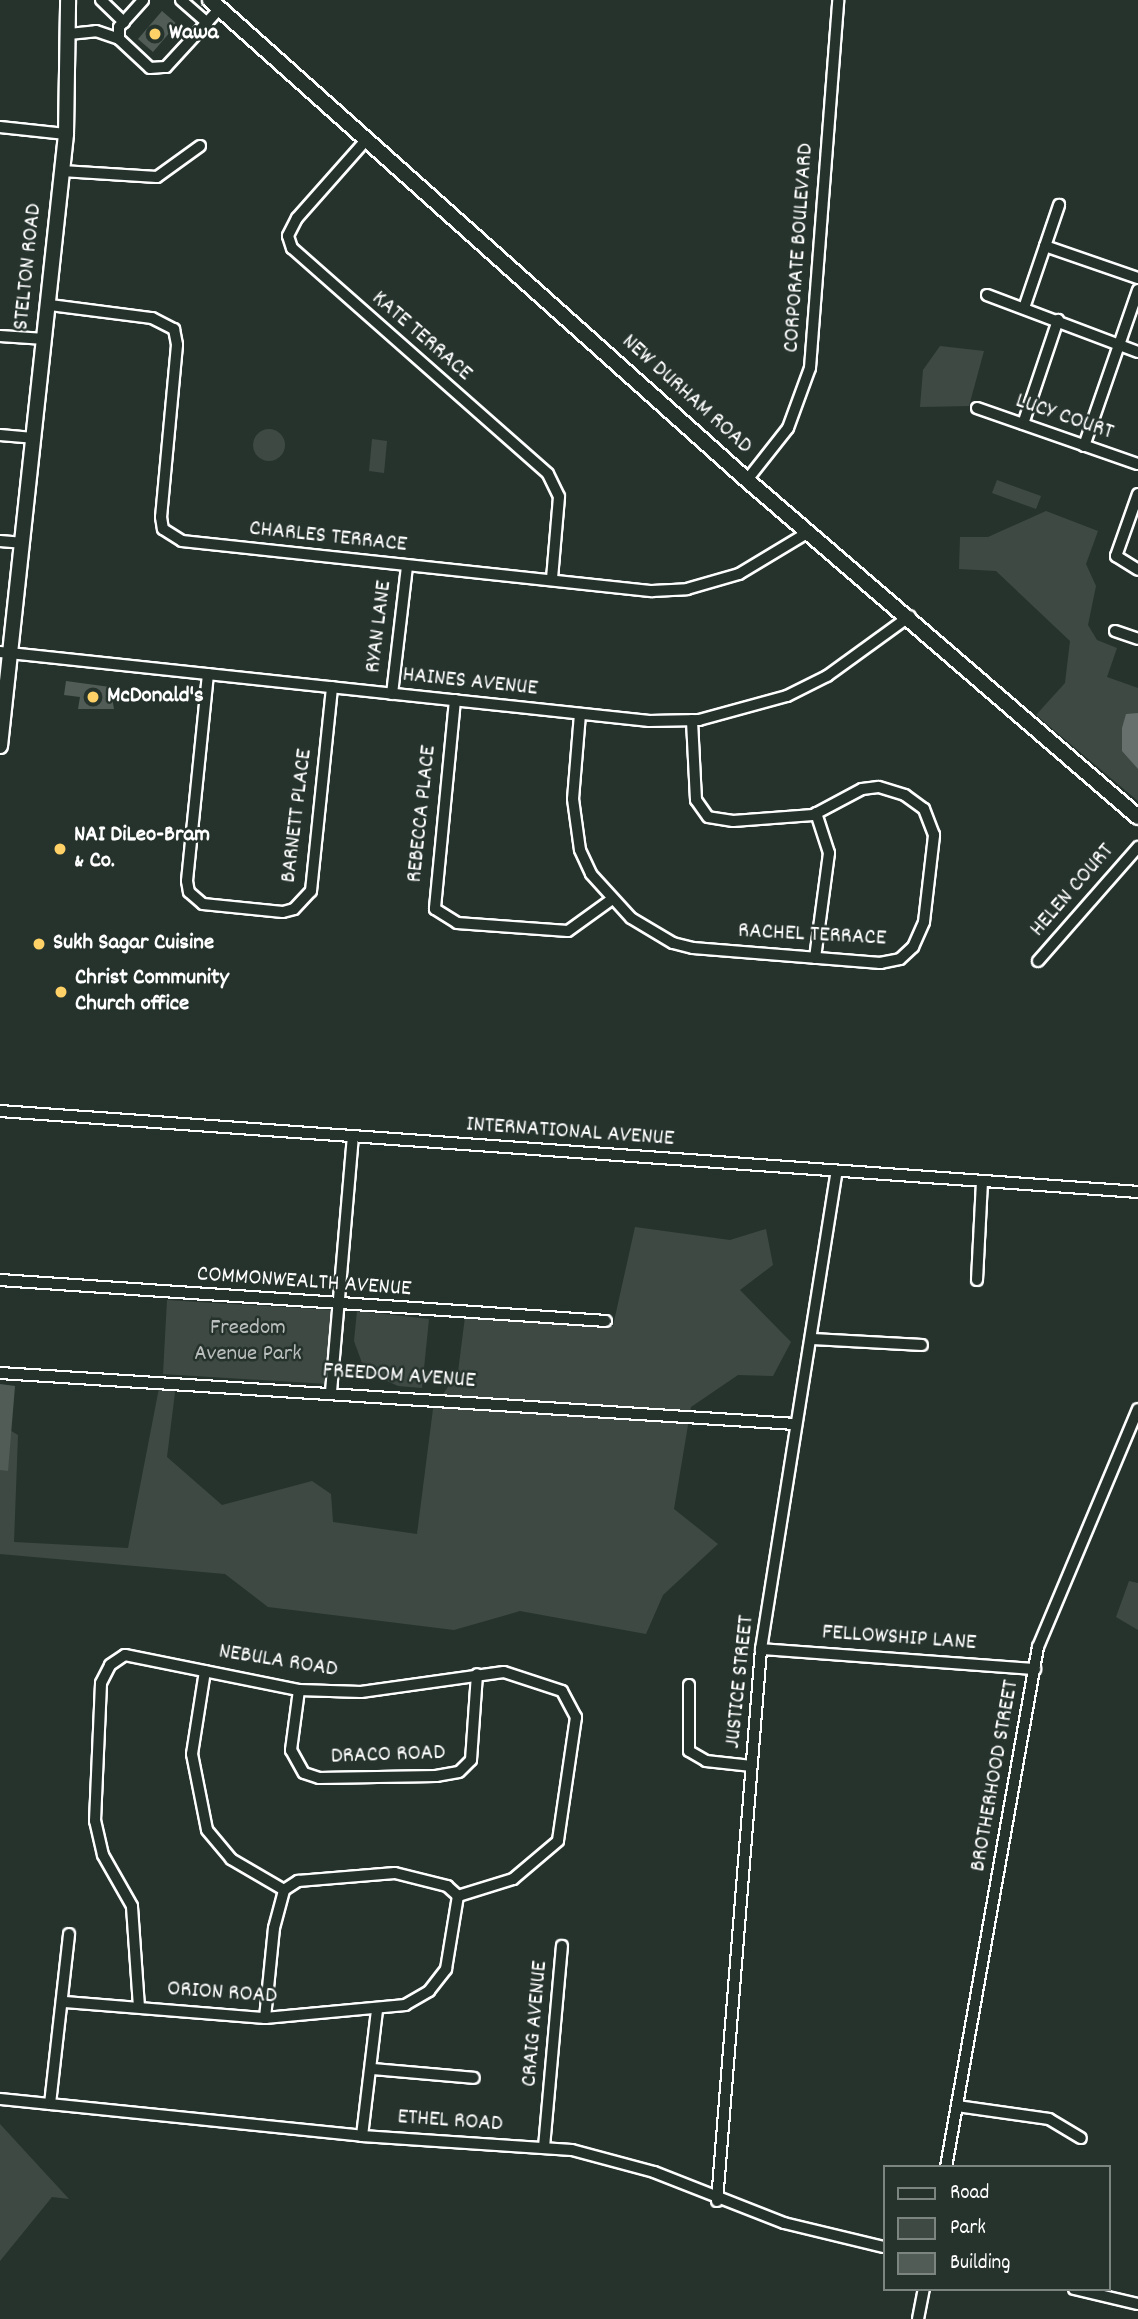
<!DOCTYPE html>
<html>
<head>
<meta charset="utf-8">
<style>
	body { margin:0 }
	#map { position:relative; width:1138px; height:2319px; overflow:hidden; background:#26332d; font-family:Dekko,sans-serif }
	div>[style] { position:absolute }
	[style*='--x'] { left:calc(var(--x)*1px); top:calc(var(--y)*1px); width:calc(var(--w)*1px); rotate:calc(var(--a)*1deg) }
	.green>* { inset:0; background:#3e4944 }
	.round { border-radius:50% }
	.water>* { inset:0; background:#67706c }
	.building>* { inset:0; background:#515c57 }
	.roads { filter:drop-shadow(2px 0 #fff) drop-shadow(-2px 0 #fff) drop-shadow(0 2px #fff) drop-shadow(0 -2px #fff) }
	.street>* { height:10px; margin:-5px; padding:0 5px; transform-origin:5px; border-radius:5px; background:#26332d }
	.secondary>* { height:14px; margin:-7px; padding:0 7px; transform-origin:7px; border-radius:7px; background:#26332d }
	.dots>* { width:19px; height:19px; translate:-50% -50%; box-sizing:border-box; border:4px solid #26332d; border-radius:50% }
	span { translate:-50% -50%; white-space:nowrap; text-align:center; line-height:1.15; -webkit-text-stroke:5px #26332d; paint-order:stroke }
	.poi-label { font-size:23px; color:#fff; font-weight:700 }
	.left { translate:0 -50%; text-align:left }
	.street-label { font-size:23px; color:#fff }
	.park-label { font-size:23px; color:#bbbfbe }
	.legend { position:absolute; left:883px; top:2165px; width:228px; height:126px; box-sizing:border-box; background:#26332d; border:2px solid #7d8581; margin:0; padding:9px 12px; list-style:none; font-size:21px; color:#fff }
	.legend li { display:flex; align-items:center; gap:14px; height:35px }
	.legend b { width:35px; border:2px solid #7d8581 }
</style>
</head>
<body>
<div id="map">
	<div class="green">
		<i style="clip-path:polygon(940px 346px,984px 351px,969px 406px,920px 407px,923px 370px)"></i>
		<i class="round" style="left:253px;top:429px;width:32px;height:32px"></i>
		<i style="clip-path:polygon(372px 439px,387px 441px,384px 473px,369px 471px)"></i>
		<i style="clip-path:polygon(997px 480px,1041px 496px,1036px 509px,992px 493px)"></i>
		<i style="clip-path:polygon(1046px 511px,1098px 531px,1086px 564px,1096px 586px,1088px 625px,1097px 640px,1117px 648px,1107px 677px,1138px 688px,1138px 801px,1036px 715px,1065px 683px,1070px 641px,996px 571px,959px 569px,960px 537px,988px 537px)"></i>
		<i style="clip-path:polygon(635px 1227px,730px 1240px,766px 1229px,773px 1265px,740px 1290px,791px 1342px,773px 1376px,738px 1375px,691px 1407px,674px 1509px,718px 1544px,663px 1595px,646px 1634px,520px 1611px,454px 1630px,268px 1607px,225px 1574px,0 1554px,0 1438px,6px 1428px,18px 1435px,14px 1542px,128px 1548px,160px 1383px,176px 1384px,167px 1457px,222px 1505px,312px 1481px,331px 1494px,333px 1522px,417px 1534px,433px 1409px,458px 1372px,465px 1317px,613px 1326px)"></i>
		<i style="clip-path:polygon(167px 1300px,332px 1310px,328px 1384px,163px 1374px)"></i>
		<i style="clip-path:polygon(357px 1311px,429px 1319px,422px 1388px,398px 1386px,365px 1371px,354px 1341px)"></i>
		<i style="clip-path:polygon(1129px 1581px,1138px 1583px,1138px 1630px,1116px 1617px)"></i>
		<i style="clip-path:polygon(0 2124px,69px 2199px,52px 2197px,0 2261px)"></i>
	</div>
	<div class="water">
		<i style="clip-path:polygon(1138px 713px,1138px 769px,1122px 751px,1122px 728px,1126px 714px)"></i>
	</div>
	<div class="building">
		<i style="clip-path:polygon(162px 11px,177px 24px,153px 52px,138px 39px)"></i>
		<i style="clip-path:polygon(66px 681px,110px 687px,114px 709px,78px 709px,80px 697px,64px 695px)"></i>
		<i style="clip-path:polygon(0 1384px,15px 1386px,8px 1471px,0 1470px)"></i>
	</div>
	<div class="roads">
		<div class="street">
			<i style="--x:101;--y:0;--w:32;--a:44"></i>
			<i style="--x:181;--y:0;--w:35;--a:41"></i>
			<i style="--x:69;--y:34;--w:27;--a:-6"></i>
			<i style="--x:96;--y:31;--w:24;--a:19"></i>
			<i style="--x:119;--y:39;--w:42;--a:43.1"></i>
			<i style="--x:150;--y:68;--w:16;--a:-4"></i>
			<i style="--x:166;--y:67;--w:80;--a:-47.5"></i>
			<i style="--x:119;--y:39;--w:12;--a:-90"></i>
			<i style="--x:119;--y:27;--w:36;--a:-48"></i>
			<i style="--x:0;--y:127;--w:66;--a:6.1"></i>
			<i style="--x:367;--y:139;--w:106;--a:131.5"></i>
			<i style="--x:297;--y:218;--w:20;--a:117"></i>
			<i style="--x:288;--y:236;--w:13;--a:72"></i>
			<i style="--x:292;--y:248;--w:341;--a:41.4"></i>
			<i style="--x:548;--y:474;--w:25;--a:64"></i>
			<i style="--x:559;--y:497;--w:82;--a:94.9"></i>
			<i style="--x:62;--y:171;--w:95;--a:3.6"></i>
			<i style="--x:157;--y:177;--w:53;--a:-35.8"></i>
			<i style="--x:1045;--y:246;--w:98;--a:19"></i>
			<i style="--x:987;--y:295;--w:161;--a:20.7"></i>
			<i style="--x:50;--y:305;--w:103;--a:7.3"></i>
			<i style="--x:152;--y:318;--w:25;--a:27"></i>
			<i style="--x:174;--y:329;--w:16;--a:79"></i>
			<i style="--x:177;--y:345;--w:173;--a:95.3"></i>
			<i style="--x:161;--y:517;--w:12;--a:81"></i>
			<i style="--x:163;--y:529;--w:22;--a:32"></i>
			<i style="--x:182;--y:541;--w:473;--a:6.1"></i>
			<i style="--x:652;--y:591;--w:35;--a:-3"></i>
			<i style="--x:687;--y:589;--w:54;--a:-16.1"></i>
			<i style="--x:739;--y:574;--w:79;--a:-31.1"></i>
			<i style="--x:1024;--y:308;--w:109;--a:-71.2"></i>
			<i style="--x:0;--y:336;--w:45;--a:3.8"></i>
			<i style="--x:977;--y:408;--w:170;--a:19.2"></i>
			<i style="--x:1023;--y:424;--w:110;--a:-71.4"></i>
			<i style="--x:0;--y:435;--w:33;--a:5"></i>
			<i style="--x:1084;--y:446;--w:165;--a:-70.9"></i>
			<i style="--x:747;--y:480;--w:66;--a:-51.7"></i>
			<i style="--x:788;--y:428;--w:64;--a:-69.9"></i>
			<i style="--x:810;--y:368;--w:369;--a:-85.6"></i>
			<i style="--x:1138;--y:494;--w:66;--a:109.5"></i>
			<i style="--x:1116;--y:556;--w:26;--a:32"></i>
			<i style="--x:0;--y:541;--w:21;--a:5"></i>
			<i style="--x:1115;--y:631;--w:24;--a:19"></i>
			<i style="--x:0;--y:652;--w:653;--a:6.07"></i>
			<i style="--x:649;--y:721;--w:50;--a:-1.1"></i>
			<i style="--x:699;--y:720;--w:91;--a:-15.3"></i>
			<i style="--x:787;--y:696;--w:45;--a:-26.6"></i>
			<i style="--x:827;--y:676;--w:102;--a:-35.9"></i>
			<i style="--x:208;--y:674;--w:208;--a:95.8"></i>
			<i style="--x:187;--y:881;--w:11;--a:80"></i>
			<i style="--x:189;--y:892;--w:18;--a:41"></i>
			<i style="--x:203;--y:904;--w:80;--a:5.7"></i>
			<i style="--x:283;--y:912;--w:11;--a:-15"></i>
			<i style="--x:294;--y:909;--w:25;--a:-47"></i>
			<i style="--x:311;--y:891;--w:205;--a:-84.1"></i>
			<i style="--x:392;--y:694;--w:129;--a:-83.3"></i>
			<i style="--x:455;--y:700;--w:210;--a:95.5"></i>
			<i style="--x:435;--y:909;--w:26;--a:32"></i>
			<i style="--x:457;--y:923;--w:111;--a:4.1"></i>
			<i style="--x:568;--y:931;--w:53;--a:-35.8"></i>
			<i style="--x:580;--y:714;--w:85;--a:94.7"></i>
			<i style="--x:573;--y:799;--w:51;--a:82.2"></i>
			<i style="--x:580;--y:850;--w:26;--a:65"></i>
			<i style="--x:591;--y:874;--w:59;--a:47.7"></i>
			<i style="--x:631;--y:918;--w:49;--a:30.8"></i>
			<i style="--x:673;--y:943;--w:21;--a:14"></i>
			<i style="--x:693;--y:948;--w:188;--a:4.6"></i>
			<i style="--x:880;--y:963;--w:20;--a:-11"></i>
			<i style="--x:900;--y:959;--w:18;--a:-43"></i>
			<i style="--x:913;--y:947;--w:27;--a:-66"></i>
			<i style="--x:924;--y:922;--w:88;--a:-83.4"></i>
			<i style="--x:934;--y:835;--w:28;--a:-111"></i>
			<i style="--x:924;--y:809;--w:24;--a:-144"></i>
			<i style="--x:905;--y:795;--w:28;--a:-163"></i>
			<i style="--x:878;--y:787;--w:16;--a:173"></i>
			<i style="--x:862;--y:789;--w:55;--a:152"></i>
			<i style="--x:813;--y:815;--w:80;--a:175.7"></i>
			<i style="--x:733;--y:821;--w:25;--a:-171"></i>
			<i style="--x:708;--y:817;--w:21;--a:-125"></i>
			<i style="--x:696;--y:800;--w:80;--a:-92.9"></i>
			<i style="--x:815;--y:958;--w:106;--a:-82.4"></i>
			<i style="--x:829;--y:853;--w:42;--a:-108"></i>
			<i style="--x:1038;--y:961;--w:152;--a:-48.7"></i>
			<i style="--x:0;--y:1111;--w:1141;--a:4.07"></i>
			<i style="--x:0;--y:1280;--w:607;--a:3.87"></i>
			<i style="--x:977;--y:1280;--w:98;--a:-87.1"></i>
			<i style="--x:813;--y:1339;--w:109;--a:3.2"></i>
			<i style="--x:0;--y:1373;--w:798;--a:3.67"></i>
			<i style="--x:331;--y:1392;--w:256;--a:-85.1"></i>
			<i style="--x:761;--y:1649;--w:275;--a:4.2"></i>
			<i style="--x:205;--y:1671;--w:84;--a:98.9"></i>
			<i style="--x:192;--y:1754;--w:77;--a:78.8"></i>
			<i style="--x:207;--y:1830;--w:38;--a:50"></i>
			<i style="--x:231;--y:1859;--w:61;--a:30.3"></i>
			<i style="--x:689;--y:1685;--w:66;--a:90"></i>
			<i style="--x:689;--y:1751;--w:20;--a:30"></i>
			<i style="--x:706;--y:1761;--w:46;--a:6.2"></i>
			<i style="--x:299;--y:1690;--w:61;--a:97.6"></i>
			<i style="--x:291;--y:1750;--w:26;--a:61"></i>
			<i style="--x:304;--y:1773;--w:16;--a:18"></i>
			<i style="--x:319;--y:1778;--w:117;--a:-1"></i>
			<i style="--x:436;--y:1776;--w:23;--a:-10"></i>
			<i style="--x:459;--y:1772;--w:17;--a:-45"></i>
			<i style="--x:471;--y:1760;--w:86;--a:-86"></i>
			<i style="--x:65;--y:2002;--w:201;--a:4.6"></i>
			<i style="--x:265;--y:2018;--w:141;--a:-5.3"></i>
			<i style="--x:405;--y:2005;--w:28;--a:-30"></i>
			<i style="--x:429;--y:1991;--w:28;--a:-52"></i>
			<i style="--x:446;--y:1969;--w:74;--a:-80.7"></i>
			<i style="--x:139;--y:2007;--w:101;--a:-94"></i>
			<i style="--x:132;--y:1906;--w:59;--a:-119.6"></i>
			<i style="--x:103;--y:1855;--w:35;--a:-103"></i>
			<i style="--x:95;--y:1821;--w:138;--a:-87.5"></i>
			<i style="--x:101;--y:1683;--w:20;--a:-63"></i>
			<i style="--x:110;--y:1665;--w:18;--a:-34"></i>
			<i style="--x:125;--y:1655;--w:177;--a:11.4"></i>
			<i style="--x:299;--y:1690;--w:62;--a:1.8"></i>
			<i style="--x:361;--y:1692;--w:144;--a:-8"></i>
			<i style="--x:504;--y:1672;--w:61;--a:18.1"></i>
			<i style="--x:562;--y:1691;--w:30;--a:62"></i>
			<i style="--x:576;--y:1717;--w:125;--a:98.3"></i>
			<i style="--x:558;--y:1841;--w:59;--a:139.8"></i>
			<i style="--x:513;--y:1879;--w:58;--a:162.8"></i>
			<i style="--x:265;--y:2018;--w:90;--a:-84.3"></i>
			<i style="--x:274;--y:1928;--w:39;--a:-75"></i>
			<i style="--x:284;--y:1890;--w:17;--a:-33"></i>
			<i style="--x:298;--y:1881;--w:97;--a:-4.7"></i>
			<i style="--x:395;--y:1873;--w:54;--a:14"></i>
			<i style="--x:447;--y:1886;--w:15;--a:42"></i>
			<i style="--x:372;--y:2069;--w:102;--a:5"></i>
			<i style="--x:0;--y:2099;--w:364;--a:5.8"></i>
			<i style="--x:362;--y:2136;--w:210;--a:3.8"></i>
			<i style="--x:572;--y:2150;--w:85;--a:15"></i>
			<i style="--x:654;--y:2172;--w:140;--a:21.4"></i>
			<i style="--x:784;--y:2223;--w:103;--a:13.5"></i>
			<i style="--x:50;--y:2104;--w:171;--a:-83.6"></i>
			<i style="--x:957;--y:2106;--w:93;--a:8"></i>
			<i style="--x:1049;--y:2119;--w:37;--a:31"></i>
			<i style="--x:362;--y:2136;--w:126;--a:-83.2"></i>
			<i style="--x:544;--y:2147;--w:202;--a:-84.9"></i>
			<i style="--x:946;--y:2167;--w:528;--a:-79.97"></i>
			<i style="--x:1038;--y:1647;--w:258;--a:-67.2"></i>
			<i style="--x:717;--y:2201;--w:554;--a:-85.44"></i>
			<i style="--x:761;--y:1649;--w:484;--a:-81"></i>
			<i style="--x:1074;--y:2289;--w:66;--a:13.2"></i>
			<i style="--x:918;--y:2319;--w:31;--a:-79"></i>
		</div>
		<div class="secondary">
			<i style="--x:210;--y:0;--w:720;--a:41.79"></i>
			<i style="--x:747;--y:480;--w:516;--a:40.76"></i>
			<i style="--x:0;--y:746;--w:616;--a:-83.84"></i>
			<i style="--x:66;--y:134;--w:134;--a:-89.1"></i>
		</div>
	</div>
	<div class="dots">
		<i style="left:155px;top:34px;background:#ffd166"></i>
		<i style="left:93px;top:697px;background:#ffd166"></i>
		<i style="left:60px;top:849px;background:#ffd166"></i>
		<i style="left:39px;top:944px;background:#ffd166"></i>
		<i style="left:61px;top:992px;background:#ffd166"></i>
	</div>
	<div class="poi-label">
		<span class="left" style="left:169px;top:34px">Wawa</span>
		<span class="left" style="left:107px;top:697px">McDonald's</span>
		<span class="left" style="left:74px;top:849px">NAI DiLeo-Bram<br>&amp; Co.</span>
		<span class="left" style="left:53px;top:944px">Sukh Sagar Cuisine</span>
		<span class="left" style="left:75px;top:992px">Christ Community<br>Church office</span>
	</div>
	<div class="street-label">
		<span style="left:800px;top:248px;rotate:-86deg">CORPORATE BOULEVARD</span>
		<span style="left:29px;top:267px;rotate:-84deg">STELTON ROAD</span>
		<span style="left:421px;top:337px;rotate:41deg">KATE TERRACE</span>
		<span style="left:686px;top:395px;rotate:42deg">NEW DURHAM ROAD</span>
		<span style="left:1064px;top:418px;rotate:19deg">LUCY COURT</span>
		<span style="left:328px;top:538px;rotate:6deg">CHARLES TERRACE</span>
		<span style="left:380px;top:627px;rotate:-83deg">RYAN LANE</span>
		<span style="left:470px;top:683px;rotate:6deg">HAINES AVENUE</span>
		<span style="left:423px;top:814px;rotate:-84deg">REBECCA PLACE</span>
		<span style="left:298px;top:816px;rotate:-83deg">BARNETT PLACE</span>
		<span style="left:1073px;top:891px;rotate:-49deg">HELEN COURT</span>
		<span style="left:812px;top:936px;rotate:3deg">RACHEL TERRACE</span>
		<span style="left:570px;top:1133px;rotate:4deg">INTERNATIONAL AVENUE</span>
		<span style="left:304px;top:1283px;rotate:4deg">COMMONWEALTH AVENUE</span>
		<span style="left:399px;top:1377px;rotate:4deg">FREEDOM AVENUE</span>
		<span style="left:899px;top:1639px;rotate:4deg">FELLOWSHIP LANE</span>
		<span style="left:278px;top:1662px;rotate:9deg">NEBULA ROAD</span>
		<span style="left:741px;top:1682px;rotate:-84deg">JUSTICE STREET</span>
		<span style="left:388px;top:1756px;rotate:-2deg">DRACO ROAD</span>
		<span style="left:996px;top:1776px;rotate:-80deg">BROTHERHOOD STREET</span>
		<span style="left:222px;top:1994px;rotate:4deg">ORION ROAD</span>
		<span style="left:536px;top:2024px;rotate:-85deg">CRAIG AVENUE</span>
		<span style="left:450px;top:2122px;rotate:4deg">ETHEL ROAD</span>
	</div>
	<div class="park-label">
		<span style="left:248px;top:1342px">Freedom<br>Avenue Park</span>
	</div>
	<ul class="legend">
	<li><b style="height:9px;background:#26332d"></b>Road</li>
	<li><b style="height:19px;background:#3e4944"></b>Park</li>
	<li><b style="height:19px;background:#515c57"></b>Building</li>
	</ul>
</div>
</body>
</html>
